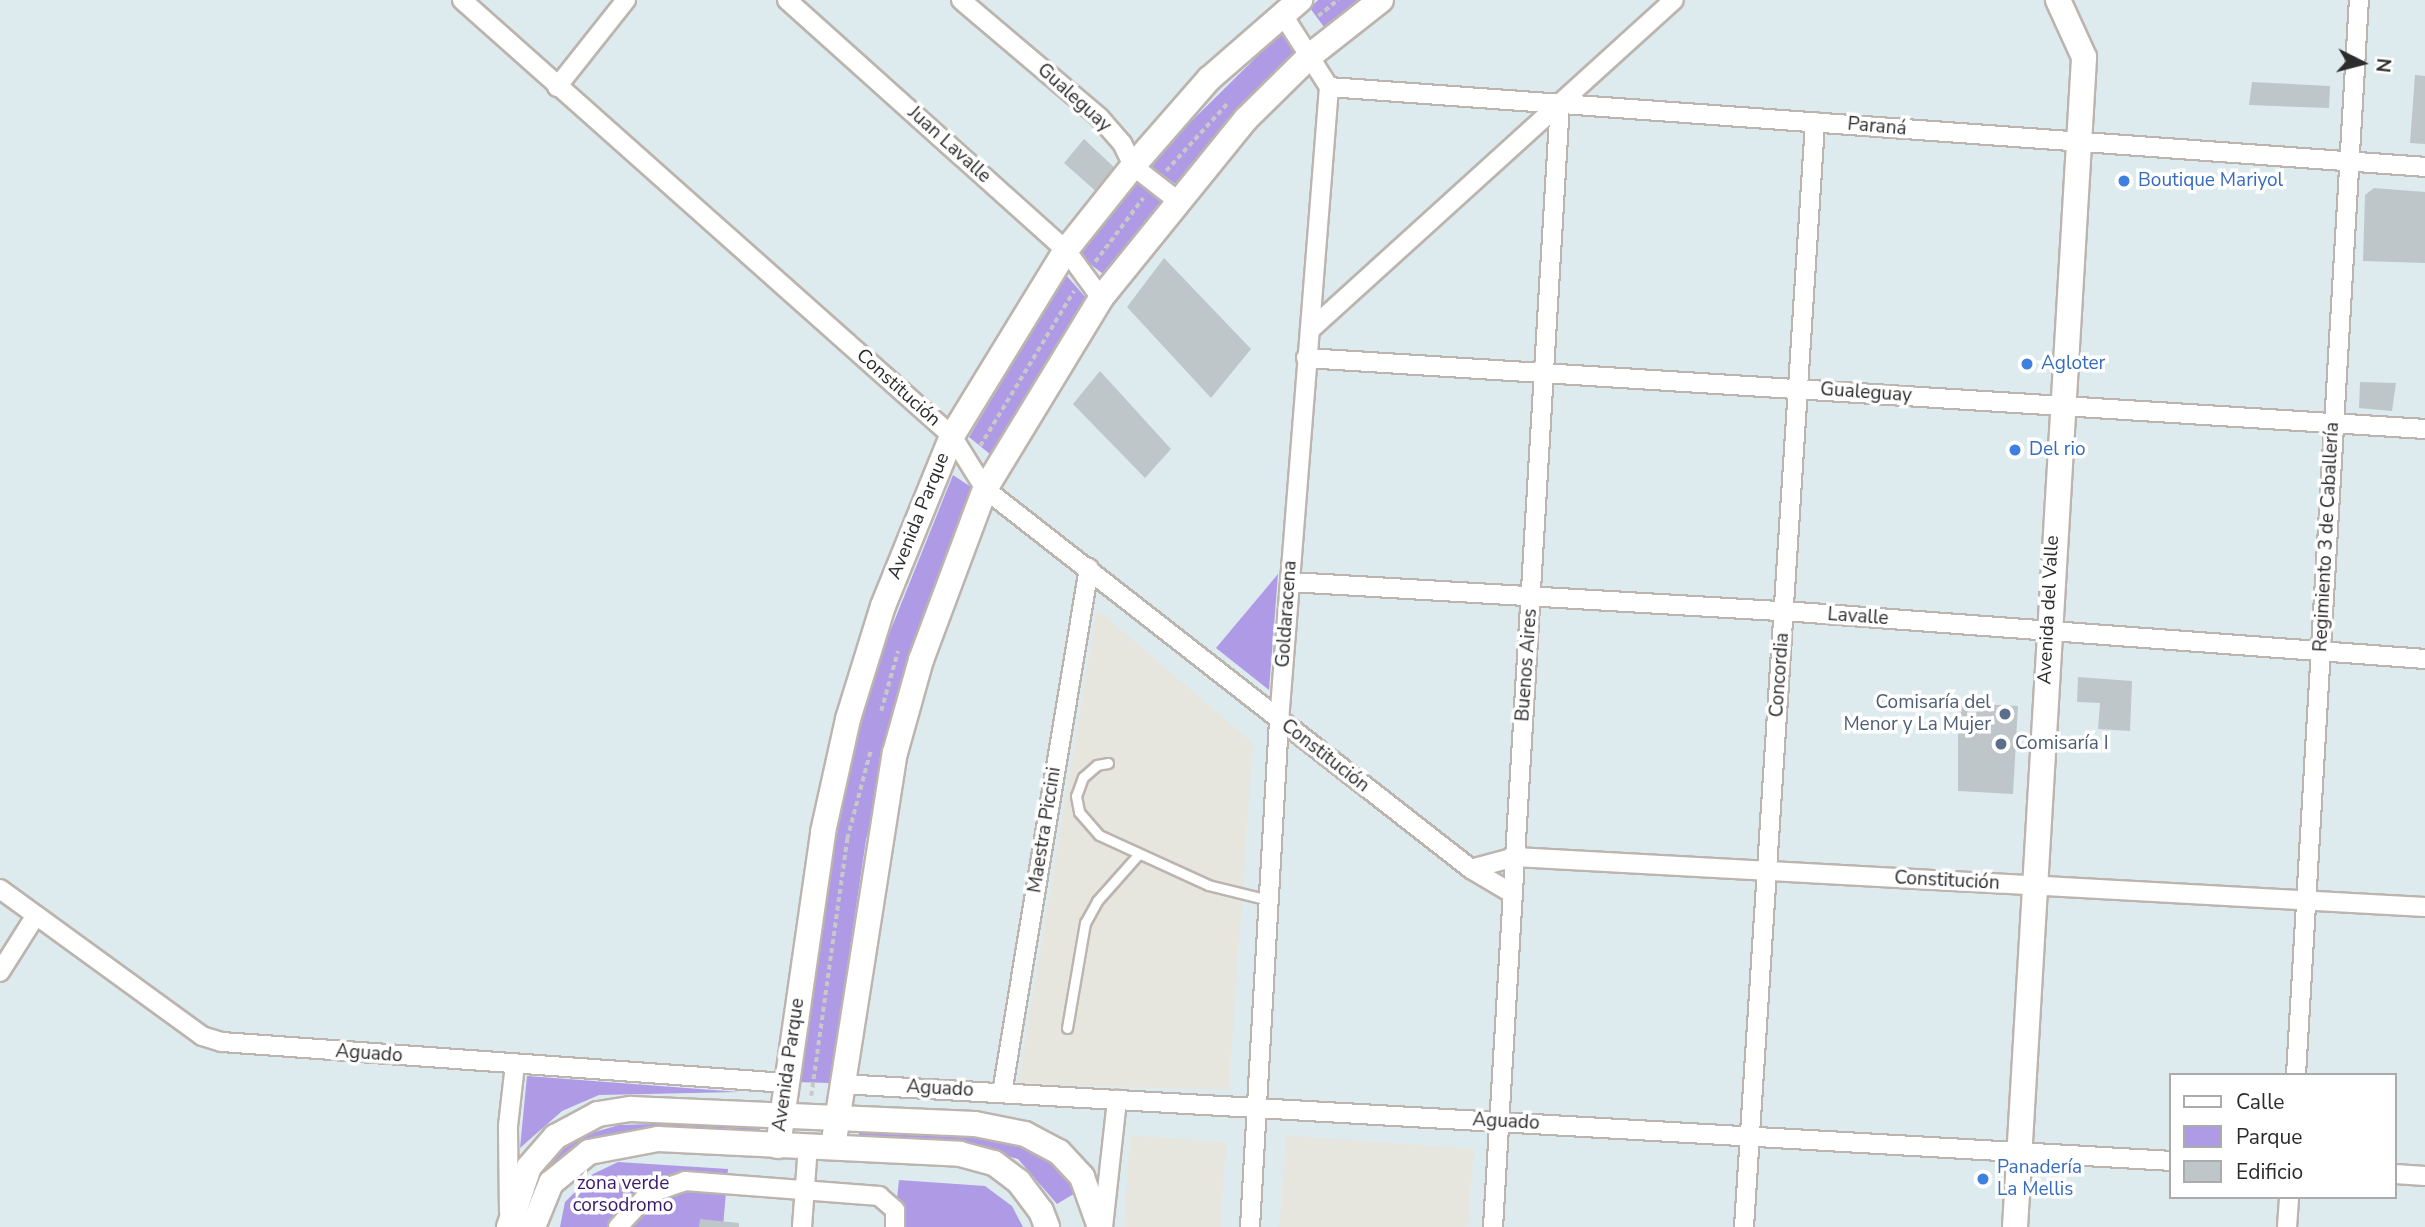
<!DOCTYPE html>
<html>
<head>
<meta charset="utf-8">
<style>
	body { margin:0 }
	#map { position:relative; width:2425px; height:1227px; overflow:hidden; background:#deebee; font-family:"Nunito Sans",sans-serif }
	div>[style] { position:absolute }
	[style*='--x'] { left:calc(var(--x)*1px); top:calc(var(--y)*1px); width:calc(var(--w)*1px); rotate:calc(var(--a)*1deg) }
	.industrial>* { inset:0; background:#e6e6df }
	.green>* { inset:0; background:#af9ae5 }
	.building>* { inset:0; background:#bec6ca }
	.path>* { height:3.5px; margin-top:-1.75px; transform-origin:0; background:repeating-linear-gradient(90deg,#c8c8c8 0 5px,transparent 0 8.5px) }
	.roads { filter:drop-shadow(2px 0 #bcb4ae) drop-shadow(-2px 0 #bcb4ae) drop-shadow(0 2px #bcb4ae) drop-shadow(0 -2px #bcb4ae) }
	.lane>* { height:9px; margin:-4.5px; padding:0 4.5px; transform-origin:4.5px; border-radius:4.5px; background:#fff }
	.street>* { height:18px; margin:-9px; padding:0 9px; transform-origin:9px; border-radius:9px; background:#fff }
	.secondary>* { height:24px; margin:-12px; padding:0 12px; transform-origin:12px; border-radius:12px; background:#fff }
	.dots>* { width:19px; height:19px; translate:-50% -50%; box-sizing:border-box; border:4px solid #fff; border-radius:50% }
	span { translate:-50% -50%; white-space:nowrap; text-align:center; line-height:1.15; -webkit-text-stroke:7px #fff; paint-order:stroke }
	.street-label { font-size:19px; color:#2c2c2c }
	.shop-label { font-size:19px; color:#366cbe }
	.left { translate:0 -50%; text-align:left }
	.service-label { font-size:19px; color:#4e5e75 }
	.right { translate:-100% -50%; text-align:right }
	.park-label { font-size:19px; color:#3c196c }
	.legend { position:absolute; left:2169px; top:1073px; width:228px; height:126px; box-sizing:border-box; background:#fff; border:2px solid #ababab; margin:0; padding:9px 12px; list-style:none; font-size:21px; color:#2c2c2c }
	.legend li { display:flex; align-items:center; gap:14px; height:35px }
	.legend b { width:35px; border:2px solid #ababab }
	.north { position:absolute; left:2327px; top:28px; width:70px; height:70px; -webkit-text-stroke:5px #fff; paint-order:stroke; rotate:96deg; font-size:19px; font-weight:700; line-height:28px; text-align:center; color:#2c2c2c }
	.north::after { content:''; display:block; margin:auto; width:24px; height:32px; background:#2c2c2c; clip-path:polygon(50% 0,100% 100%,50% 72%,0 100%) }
</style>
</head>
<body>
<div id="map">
	<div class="industrial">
		<i style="clip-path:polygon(1097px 609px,1253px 743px,1229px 1090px,1018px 1084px)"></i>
		<i style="clip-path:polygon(1130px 1135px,1226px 1142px,1221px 1227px,1124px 1227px)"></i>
		<i style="clip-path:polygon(1286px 1135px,1474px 1149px,1468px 1227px,1279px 1227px)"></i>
	</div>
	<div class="green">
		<i style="clip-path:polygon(1318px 0,1359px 0,1324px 27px,1310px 8px)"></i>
		<i style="clip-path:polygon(1281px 33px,1298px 54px,1177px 185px,1148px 164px)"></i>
		<i style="clip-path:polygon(1135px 180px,1161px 202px,1107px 277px,1076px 253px)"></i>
		<i style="clip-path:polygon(1066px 275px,1087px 299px,991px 455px,969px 437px)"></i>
		<i style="clip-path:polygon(953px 475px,977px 491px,912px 659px,866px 840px,830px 1083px,797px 1082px,831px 833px,881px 654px)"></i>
		<i style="clip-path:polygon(1278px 574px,1269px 690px,1216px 648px)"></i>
		<i style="clip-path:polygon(527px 1076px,739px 1092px,599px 1095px,562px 1111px,520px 1148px)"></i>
		<i style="clip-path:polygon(761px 1121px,759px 1135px,622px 1137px,528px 1219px,534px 1171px,571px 1139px,619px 1125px)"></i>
		<i style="clip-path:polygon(860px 1125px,982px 1134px,1023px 1145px,1053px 1161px,1077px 1192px,1057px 1204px,1018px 1159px,977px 1148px,858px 1143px)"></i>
		<i style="clip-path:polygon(618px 1162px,728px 1169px,723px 1227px,560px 1227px,565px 1202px,593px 1174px)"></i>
		<i style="clip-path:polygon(899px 1180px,985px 1186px,1012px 1206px,1023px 1227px,894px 1227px)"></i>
	</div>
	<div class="building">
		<i style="clip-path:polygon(2415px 75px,2425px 76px,2425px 144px,2410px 143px)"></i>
		<i style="clip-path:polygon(2252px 82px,2330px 86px,2329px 108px,2249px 105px)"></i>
		<i style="clip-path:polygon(1084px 139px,1117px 170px,1099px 194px,1064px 163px)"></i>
		<i style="clip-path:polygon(2374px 188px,2425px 192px,2425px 263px,2363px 261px,2365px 195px)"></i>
		<i style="clip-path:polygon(1164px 258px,1251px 349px,1211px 398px,1127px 307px)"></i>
		<i style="clip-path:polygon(1100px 371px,1171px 449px,1145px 478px,1073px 404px)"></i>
		<i style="clip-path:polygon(2360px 382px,2396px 383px,2392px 411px,2359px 408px)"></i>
		<i style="clip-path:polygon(2078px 677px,2132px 681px,2130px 731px,2098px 729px,2100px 703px,2077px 702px)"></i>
		<i style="clip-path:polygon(1958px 703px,2018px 706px,2013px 794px,1958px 791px)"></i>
		<i style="clip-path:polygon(700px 1219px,739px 1223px,739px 1227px,699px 1227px)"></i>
	</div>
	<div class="path">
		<i style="--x:1318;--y:16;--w:26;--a:-39"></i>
		<i style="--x:1166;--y:171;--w:91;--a:-47.7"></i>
		<i style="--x:1095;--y:262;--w:80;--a:-53.1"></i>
		<i style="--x:980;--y:446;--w:181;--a:-58.8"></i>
		<i style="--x:881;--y:711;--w:62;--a:-74.2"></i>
		<i style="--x:811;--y:1096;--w:260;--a:-82"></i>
		<i style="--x:847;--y:839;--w:93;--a:-75.1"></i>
	</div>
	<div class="roads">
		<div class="lane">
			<i style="--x:1108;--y:763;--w:11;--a:170"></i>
			<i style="--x:1097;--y:765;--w:18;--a:139"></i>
			<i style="--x:1083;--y:777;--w:20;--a:110"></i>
			<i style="--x:1076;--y:796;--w:16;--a:79"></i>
			<i style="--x:1079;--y:812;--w:30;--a:49"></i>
			<i style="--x:1099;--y:835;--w:120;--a:24.6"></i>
			<i style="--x:1208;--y:885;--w:63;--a:13.8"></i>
			<i style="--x:1067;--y:1028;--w:107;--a:-80.3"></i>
			<i style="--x:1085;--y:923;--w:25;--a:-61"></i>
			<i style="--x:1097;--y:901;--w:60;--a:-48.4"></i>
		</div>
		<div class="street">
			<i style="--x:462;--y:0;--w:656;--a:41.66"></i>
			<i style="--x:952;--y:436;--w:62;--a:58.1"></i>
			<i style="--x:985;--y:489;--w:617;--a:38.02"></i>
			<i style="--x:1471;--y:869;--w:49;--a:30.8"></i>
			<i style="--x:787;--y:0;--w:375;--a:41.9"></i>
			<i style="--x:1066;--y:250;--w:59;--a:53.9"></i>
			<i style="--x:961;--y:0;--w:182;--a:40.3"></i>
			<i style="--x:1100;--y:118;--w:33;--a:49"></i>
			<i style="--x:1122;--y:143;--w:25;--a:64"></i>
			<i style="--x:1133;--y:166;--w:58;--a:38"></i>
			<i style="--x:557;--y:87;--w:111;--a:-51.6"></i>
			<i style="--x:1329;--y:87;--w:1099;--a:4.17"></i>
			<i style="--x:1310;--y:330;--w:491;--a:-42.2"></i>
			<i style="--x:1306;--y:358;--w:1121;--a:3.63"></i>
			<i style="--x:1290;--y:582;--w:495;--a:3.4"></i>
			<i style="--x:1784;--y:611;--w:643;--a:4.28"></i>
			<i style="--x:1471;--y:869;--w:46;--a:-15.3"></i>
			<i style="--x:1515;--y:857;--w:911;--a:3.14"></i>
			<i style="--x:0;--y:889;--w:250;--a:36"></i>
			<i style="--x:202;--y:1036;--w:21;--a:17"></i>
			<i style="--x:222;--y:1042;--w:565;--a:4.16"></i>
			<i style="--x:0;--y:972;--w:67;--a:-57.7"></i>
			<i style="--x:2296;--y:1075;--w:1077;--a:-86.65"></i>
			<i style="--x:841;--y:1084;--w:1332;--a:3.31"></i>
			<i style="--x:1002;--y:1093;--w:532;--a:-80.59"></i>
			<i style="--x:2395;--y:1174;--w:30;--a:4"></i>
			<i style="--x:509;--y:1212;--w:86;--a:-90.7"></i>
			<i style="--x:508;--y:1126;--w:61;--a:-83.5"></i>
			<i style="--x:618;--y:1227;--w:45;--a:-47.7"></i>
			<i style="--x:648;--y:1194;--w:39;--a:-19"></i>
			<i style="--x:685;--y:1181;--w:195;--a:4.4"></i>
			<i style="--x:879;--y:1196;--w:21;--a:41"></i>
			<i style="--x:895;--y:1210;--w:17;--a:90"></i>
			<i style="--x:802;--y:1227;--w:81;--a:-85.8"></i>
			<i style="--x:1103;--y:1227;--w:128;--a:-83.7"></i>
			<i style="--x:1250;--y:1227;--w:507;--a:-86.72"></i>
			<i style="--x:1279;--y:721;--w:636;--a:-85.49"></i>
			<i style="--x:1329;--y:87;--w:85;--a:-122.6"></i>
			<i style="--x:1493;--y:1227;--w:1126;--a:-86.59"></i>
			<i style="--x:1744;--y:1227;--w:1107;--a:-86.32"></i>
			<i style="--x:2287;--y:1227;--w:30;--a:-86"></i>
		</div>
		<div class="secondary">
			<i style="--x:778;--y:1146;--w:317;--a:-81.8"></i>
			<i style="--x:823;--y:832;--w:116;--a:-77.5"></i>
			<i style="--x:848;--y:719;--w:118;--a:-72.8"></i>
			<i style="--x:883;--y:606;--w:183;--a:-67.9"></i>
			<i style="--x:952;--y:436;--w:218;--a:-58.5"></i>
			<i style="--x:1066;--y:250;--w:107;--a:-51.4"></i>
			<i style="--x:1133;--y:166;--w:116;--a:-48.9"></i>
			<i style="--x:1209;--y:79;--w:121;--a:-41"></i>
			<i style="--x:833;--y:1147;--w:399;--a:-81.1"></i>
			<i style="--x:895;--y:753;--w:97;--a:-74.4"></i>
			<i style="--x:921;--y:660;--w:183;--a:-69.5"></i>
			<i style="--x:985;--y:489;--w:223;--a:-58.7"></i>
			<i style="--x:1101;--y:298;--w:230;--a:-51"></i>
			<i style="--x:1246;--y:119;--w:91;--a:-44.6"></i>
			<i style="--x:1311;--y:55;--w:89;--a:-38.2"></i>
			<i style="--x:509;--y:1227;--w:63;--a:-71.6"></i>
			<i style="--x:529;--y:1167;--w:40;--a:-49"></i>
			<i style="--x:555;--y:1137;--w:49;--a:-28.1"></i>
			<i style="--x:598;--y:1114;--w:33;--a:-9"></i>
			<i style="--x:631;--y:1109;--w:344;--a:2.5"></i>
			<i style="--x:975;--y:1124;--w:51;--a:11.3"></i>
			<i style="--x:1025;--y:1134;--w:38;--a:28"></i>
			<i style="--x:1059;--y:1152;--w:34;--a:47"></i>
			<i style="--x:1082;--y:1177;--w:53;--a:70.2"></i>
			<i style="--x:533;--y:1227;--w:48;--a:-67.8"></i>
			<i style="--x:551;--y:1183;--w:49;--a:-39.2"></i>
			<i style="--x:589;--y:1152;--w:70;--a:-10.7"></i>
			<i style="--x:658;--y:1139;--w:302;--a:2.8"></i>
			<i style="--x:960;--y:1154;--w:35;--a:15"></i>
			<i style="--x:994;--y:1163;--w:31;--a:37"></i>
			<i style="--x:1019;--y:1182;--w:36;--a:53"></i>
			<i style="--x:1041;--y:1211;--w:17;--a:69"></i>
			<i style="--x:2015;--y:1227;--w:1172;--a:-86.62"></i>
			<i style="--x:2084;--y:57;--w:63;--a:-114.5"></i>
		</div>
	</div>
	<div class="dots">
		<i style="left:2124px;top:181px;background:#3f7fe0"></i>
		<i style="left:2027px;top:364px;background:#3f7fe0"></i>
		<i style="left:2015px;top:450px;background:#3f7fe0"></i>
		<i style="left:2005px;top:714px;background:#5c6f8a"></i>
		<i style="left:2001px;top:744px;background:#5c6f8a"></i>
		<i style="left:1983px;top:1179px;background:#3f7fe0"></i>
	</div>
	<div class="street-label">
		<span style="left:1074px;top:98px;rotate:42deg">Gualeguay</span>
		<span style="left:1877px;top:127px;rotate:5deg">Paraná</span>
		<span style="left:949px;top:145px;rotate:42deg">Juan Lavalle</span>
		<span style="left:898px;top:388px;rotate:42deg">Constitución</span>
		<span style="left:1866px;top:393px;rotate:4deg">Gualeguay</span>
		<span style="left:919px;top:516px;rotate:-68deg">Avenida Parque</span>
		<span style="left:2327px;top:537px;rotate:-87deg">Regimiento 3 de Caballería</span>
		<span style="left:2049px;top:610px;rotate:-87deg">Avenida del Valle</span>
		<span style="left:1287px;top:614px;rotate:-86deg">Goldaracena</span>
		<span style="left:1858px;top:617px;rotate:4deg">Lavalle</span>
		<span style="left:1527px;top:665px;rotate:-86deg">Buenos Aires</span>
		<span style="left:1780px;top:675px;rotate:-86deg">Concordia</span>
		<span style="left:1325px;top:756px;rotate:38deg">Constitución</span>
		<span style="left:1045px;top:830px;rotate:-81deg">Maestra Piccini</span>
		<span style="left:1947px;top:881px;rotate:3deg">Constitución</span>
		<span style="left:369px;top:1054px;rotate:4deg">Aguado</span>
		<span style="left:789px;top:1065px;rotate:-82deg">Avenida Parque</span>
		<span style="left:940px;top:1089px;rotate:3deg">Aguado</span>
		<span style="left:1506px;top:1122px;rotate:3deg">Aguado</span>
	</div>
	<div class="shop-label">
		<span class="left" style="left:2138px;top:181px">Boutique Mariyol</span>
		<span class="left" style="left:2041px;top:364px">Agloter</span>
		<span class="left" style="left:2029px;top:450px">Del rio</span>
		<span class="left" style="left:1997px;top:1179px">Panadería<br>La Mellis</span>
	</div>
	<div class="service-label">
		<span class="right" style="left:1991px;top:714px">Comisaría del<br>Menor y La Mujer</span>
		<span class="left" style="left:2015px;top:744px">Comisaría I</span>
	</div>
	<div class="park-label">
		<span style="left:623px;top:1195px">zona verde<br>corsodromo</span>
	</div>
	<ul class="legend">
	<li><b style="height:9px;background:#fff"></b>Calle</li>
	<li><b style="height:19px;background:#af9ae5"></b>Parque</li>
	<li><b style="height:19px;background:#bec6ca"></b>Edificio</li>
	</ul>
	<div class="north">N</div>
</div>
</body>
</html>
